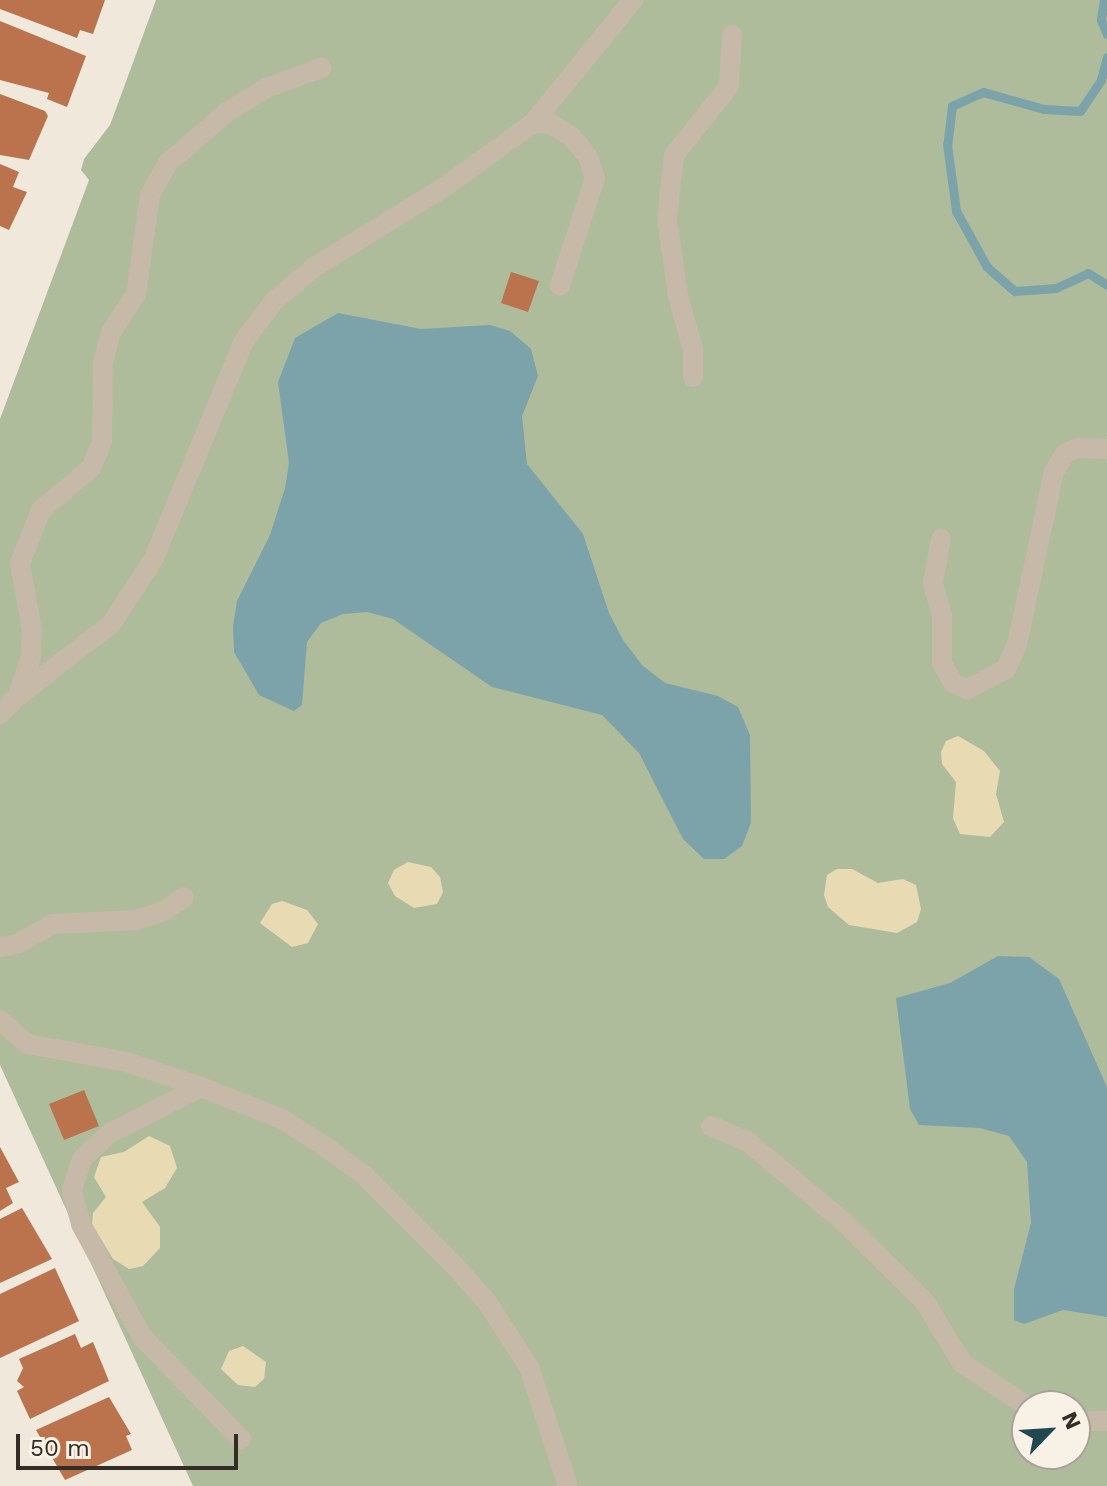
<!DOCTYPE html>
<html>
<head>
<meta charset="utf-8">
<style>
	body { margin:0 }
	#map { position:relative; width:1107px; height:1486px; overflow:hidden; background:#efe8db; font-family:"Work Sans",sans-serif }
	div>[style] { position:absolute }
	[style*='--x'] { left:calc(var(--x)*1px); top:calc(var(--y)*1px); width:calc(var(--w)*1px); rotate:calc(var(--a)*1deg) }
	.green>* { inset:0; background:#aebc9c }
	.sand>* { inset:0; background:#e8dbb4 }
	.water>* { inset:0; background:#7ca3a9 }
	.stream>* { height:9px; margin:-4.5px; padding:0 4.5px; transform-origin:4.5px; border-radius:4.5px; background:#7ca3a9 }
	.building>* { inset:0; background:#ba734d }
	.minor>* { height:20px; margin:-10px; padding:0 10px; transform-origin:10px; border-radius:10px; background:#c6b9a8 }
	span { translate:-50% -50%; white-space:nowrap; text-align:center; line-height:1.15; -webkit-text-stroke:8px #f7f1e6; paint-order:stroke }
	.north { position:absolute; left:1011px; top:1390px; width:80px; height:80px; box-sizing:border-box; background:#f7f1e6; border:2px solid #a9a29a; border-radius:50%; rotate:65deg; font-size:22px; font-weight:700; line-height:32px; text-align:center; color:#332c27 }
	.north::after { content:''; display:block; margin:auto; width:28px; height:36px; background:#214851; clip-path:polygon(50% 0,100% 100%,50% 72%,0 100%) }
	.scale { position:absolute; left:16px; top:1434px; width:222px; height:36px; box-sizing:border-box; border:4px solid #332c27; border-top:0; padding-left:10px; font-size:24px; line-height:28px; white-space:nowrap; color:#332c27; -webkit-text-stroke:6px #f7f1e6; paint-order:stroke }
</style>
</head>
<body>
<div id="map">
	<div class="green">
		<i style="clip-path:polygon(evenodd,156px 0,1107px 0,1107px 1486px,193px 1486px,0 1065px,0 419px,89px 180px,81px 170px,84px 159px,110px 125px,156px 0,1027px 1406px,1075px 1406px,1075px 1454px,1027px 1454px,1027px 1406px)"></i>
	</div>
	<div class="sand">
		<i style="clip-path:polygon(958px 736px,984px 751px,1000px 771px,996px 794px,1004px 822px,990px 837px,960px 834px,953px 818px,956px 782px,942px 764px,941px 752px,946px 741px)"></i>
		<i style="clip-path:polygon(408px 862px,431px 867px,440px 877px,443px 892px,437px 904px,414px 908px,395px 896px,388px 883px,394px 870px)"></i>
		<i style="clip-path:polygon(837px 869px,852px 869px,878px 883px,903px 879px,916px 885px,921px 909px,917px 922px,897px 933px,849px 925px,828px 907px,824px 895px,827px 875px)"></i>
		<i style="clip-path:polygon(282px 901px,307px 910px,318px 924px,308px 943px,292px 947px,260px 923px,272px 904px)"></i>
		<i style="clip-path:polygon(149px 1136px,170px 1146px,177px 1168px,165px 1188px,142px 1202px,160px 1227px,160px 1248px,143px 1266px,129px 1269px,113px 1259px,92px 1224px,93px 1213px,106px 1197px,94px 1177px,101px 1157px,124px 1152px)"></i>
		<i style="clip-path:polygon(243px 1346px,266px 1362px,264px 1379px,255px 1387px,238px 1385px,221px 1369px,229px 1351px)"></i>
	</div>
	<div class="water">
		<i style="clip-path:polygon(338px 313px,421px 329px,490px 325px,510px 331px,531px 349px,538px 376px,522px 416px,527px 464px,583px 534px,609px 613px,623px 640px,642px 665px,665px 683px,718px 696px,738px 707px,750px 735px,751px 823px,742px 846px,724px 859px,704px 859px,683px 839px,639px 753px,602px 715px,492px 687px,393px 619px,367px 612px,343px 614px,321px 623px,307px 642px,302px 705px,294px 711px,259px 695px,234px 652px,233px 626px,237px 601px,270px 535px,285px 488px,289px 463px,278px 382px,295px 338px)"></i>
		<i style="clip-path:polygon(998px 956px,1029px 957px,1059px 979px,1107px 1087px,1107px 1317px,1063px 1310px,1024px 1324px,1014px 1320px,1014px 1289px,1031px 1223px,1027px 1162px,1009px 1136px,980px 1128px,919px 1125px,910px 1109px,896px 998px,950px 983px)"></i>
	</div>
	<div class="stream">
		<i style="--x:1104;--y:0;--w:20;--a:99"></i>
		<i style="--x:1101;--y:20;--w:15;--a:67"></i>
		<i style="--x:1107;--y:57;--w:24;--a:105"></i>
		<i style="--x:1101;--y:80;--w:37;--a:124"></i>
		<i style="--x:1080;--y:111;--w:36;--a:-177"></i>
		<i style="--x:1044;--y:109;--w:63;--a:-164.4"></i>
		<i style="--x:983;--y:92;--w:34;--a:156"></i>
		<i style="--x:952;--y:106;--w:38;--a:97"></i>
		<i style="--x:947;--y:144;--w:68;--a:82.3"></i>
		<i style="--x:956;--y:211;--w:64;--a:61"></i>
		<i style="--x:987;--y:267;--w:37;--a:41"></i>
		<i style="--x:1015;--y:291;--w:41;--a:-4.2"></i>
		<i style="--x:1056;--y:288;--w:35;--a:-25"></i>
		<i style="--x:1088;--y:273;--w:22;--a:32"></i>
	</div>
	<div class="building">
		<i style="clip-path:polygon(0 0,105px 0,93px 34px,80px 30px,77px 38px,0 9px)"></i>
		<i style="clip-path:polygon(0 21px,86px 56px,67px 107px,47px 99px,49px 93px,0 80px)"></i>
		<i style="clip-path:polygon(0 94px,45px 111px,48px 116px,29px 160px,0 155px)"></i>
		<i style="clip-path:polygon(0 164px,19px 172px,13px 187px,27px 192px,9px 230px,0 226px)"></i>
		<i style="clip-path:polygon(511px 272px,539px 281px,528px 312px,501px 303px)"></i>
		<i style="clip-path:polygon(84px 1090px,99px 1126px,64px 1140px,49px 1104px)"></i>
		<i style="clip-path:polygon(0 1147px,19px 1182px,6px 1188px,13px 1203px,0 1211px)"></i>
		<i style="clip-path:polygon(22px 1208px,52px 1259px,0 1283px,0 1219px)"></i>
		<i style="clip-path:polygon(55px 1268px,79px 1321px,0 1358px,0 1294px)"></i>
		<i style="clip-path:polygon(75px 1334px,81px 1348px,93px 1342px,109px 1381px,30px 1419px,17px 1391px,24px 1387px,17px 1381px,23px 1368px,19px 1359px)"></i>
		<i style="clip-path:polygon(109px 1397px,131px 1434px,126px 1436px,132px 1450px,65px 1480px,36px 1430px)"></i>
	</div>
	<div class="minor">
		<i style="--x:533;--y:123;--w:18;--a:3"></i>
		<i style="--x:551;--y:124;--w:25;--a:32"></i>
		<i style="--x:572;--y:137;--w:26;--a:51"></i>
		<i style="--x:588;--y:157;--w:22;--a:72"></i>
		<i style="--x:595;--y:178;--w:113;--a:108.1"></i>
		<i style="--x:693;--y:377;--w:27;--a:-90"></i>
		<i style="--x:693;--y:350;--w:57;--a:-105.3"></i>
		<i style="--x:678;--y:295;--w:77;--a:-98.2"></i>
		<i style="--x:667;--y:219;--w:64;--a:-83.8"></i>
		<i style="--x:674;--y:155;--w:88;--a:-51.4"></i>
		<i style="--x:729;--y:86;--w:51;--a:-86.6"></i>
		<i style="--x:941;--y:539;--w:46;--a:100.1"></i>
		<i style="--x:933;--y:584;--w:32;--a:74"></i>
		<i style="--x:942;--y:615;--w:48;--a:90"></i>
		<i style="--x:942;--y:663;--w:23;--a:61"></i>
		<i style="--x:953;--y:683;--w:16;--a:22"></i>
		<i style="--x:968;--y:689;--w:43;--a:-27.8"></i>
		<i style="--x:1006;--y:669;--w:27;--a:-66"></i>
		<i style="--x:1017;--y:644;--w:176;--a:-77.9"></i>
		<i style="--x:1054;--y:472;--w:21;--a:-59"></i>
		<i style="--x:1065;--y:454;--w:13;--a:-27"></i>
		<i style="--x:1077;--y:448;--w:30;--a:2"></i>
		<i style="--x:18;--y:696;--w:119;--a:-37.8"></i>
		<i style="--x:112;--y:623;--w:77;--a:-57.1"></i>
		<i style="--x:154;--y:558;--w:235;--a:-67.5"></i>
		<i style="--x:244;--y:341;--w:50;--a:-53.1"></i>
		<i style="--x:274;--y:301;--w:55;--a:-39.8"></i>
		<i style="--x:316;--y:266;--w:153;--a:-31.6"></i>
		<i style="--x:446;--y:186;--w:107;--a:-35.9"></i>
		<i style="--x:533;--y:123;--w:159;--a:-50.9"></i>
		<i style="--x:0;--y:714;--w:25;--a:-45"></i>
		<i style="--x:18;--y:696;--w:41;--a:-71.6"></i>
		<i style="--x:31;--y:657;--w:26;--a:-88"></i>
		<i style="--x:32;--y:631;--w:69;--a:-100"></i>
		<i style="--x:20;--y:563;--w:57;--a:-68.4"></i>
		<i style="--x:41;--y:510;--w:65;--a:-40"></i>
		<i style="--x:91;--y:468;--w:28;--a:-67"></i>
		<i style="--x:102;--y:442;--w:79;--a:-89.3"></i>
		<i style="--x:103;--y:363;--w:30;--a:-76"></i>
		<i style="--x:110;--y:334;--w:48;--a:-57"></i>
		<i style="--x:136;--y:294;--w:100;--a:-82"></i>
		<i style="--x:150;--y:195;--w:37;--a:-61"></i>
		<i style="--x:168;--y:163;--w:78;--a:-40.8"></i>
		<i style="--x:227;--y:112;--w:46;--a:-31.6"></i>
		<i style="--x:266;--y:88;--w:59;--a:-20"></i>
		<i style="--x:0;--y:947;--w:17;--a:-10"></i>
		<i style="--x:17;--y:944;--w:41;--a:-29.1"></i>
		<i style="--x:53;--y:924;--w:84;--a:-2.7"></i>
		<i style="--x:137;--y:920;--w:28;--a:-18"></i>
		<i style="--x:164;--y:911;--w:24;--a:-35"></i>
		<i style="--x:0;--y:1020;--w:37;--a:41"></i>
		<i style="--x:28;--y:1044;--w:101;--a:10.3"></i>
		<i style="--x:127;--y:1062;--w:78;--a:18.7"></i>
		<i style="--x:711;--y:1126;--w:39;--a:23"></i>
		<i style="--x:747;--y:1141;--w:128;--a:39.9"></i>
		<i style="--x:845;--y:1223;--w:112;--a:44.6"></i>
		<i style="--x:925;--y:1302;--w:71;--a:58.8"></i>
		<i style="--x:962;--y:1363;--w:78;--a:33.5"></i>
		<i style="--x:1075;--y:1421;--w:32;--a:0"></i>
		<i style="--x:241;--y:1439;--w:142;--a:-134.1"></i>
		<i style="--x:142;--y:1337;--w:128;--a:-118.4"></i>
		<i style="--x:81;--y:1224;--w:35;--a:-105"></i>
		<i style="--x:72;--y:1190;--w:33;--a:-72"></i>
		<i style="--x:82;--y:1159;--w:38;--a:-43"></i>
		<i style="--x:110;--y:1133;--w:102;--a:-26.8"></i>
		<i style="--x:201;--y:1087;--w:87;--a:21.6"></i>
		<i style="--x:282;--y:1119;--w:50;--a:32.7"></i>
		<i style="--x:324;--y:1146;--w:49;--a:35.9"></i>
		<i style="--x:364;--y:1175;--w:129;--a:45"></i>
		<i style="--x:455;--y:1266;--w:48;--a:48.4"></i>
		<i style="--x:487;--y:1302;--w:77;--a:57.1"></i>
		<i style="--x:529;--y:1367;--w:125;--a:71.9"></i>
	</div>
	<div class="north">N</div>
	<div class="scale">50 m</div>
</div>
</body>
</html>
